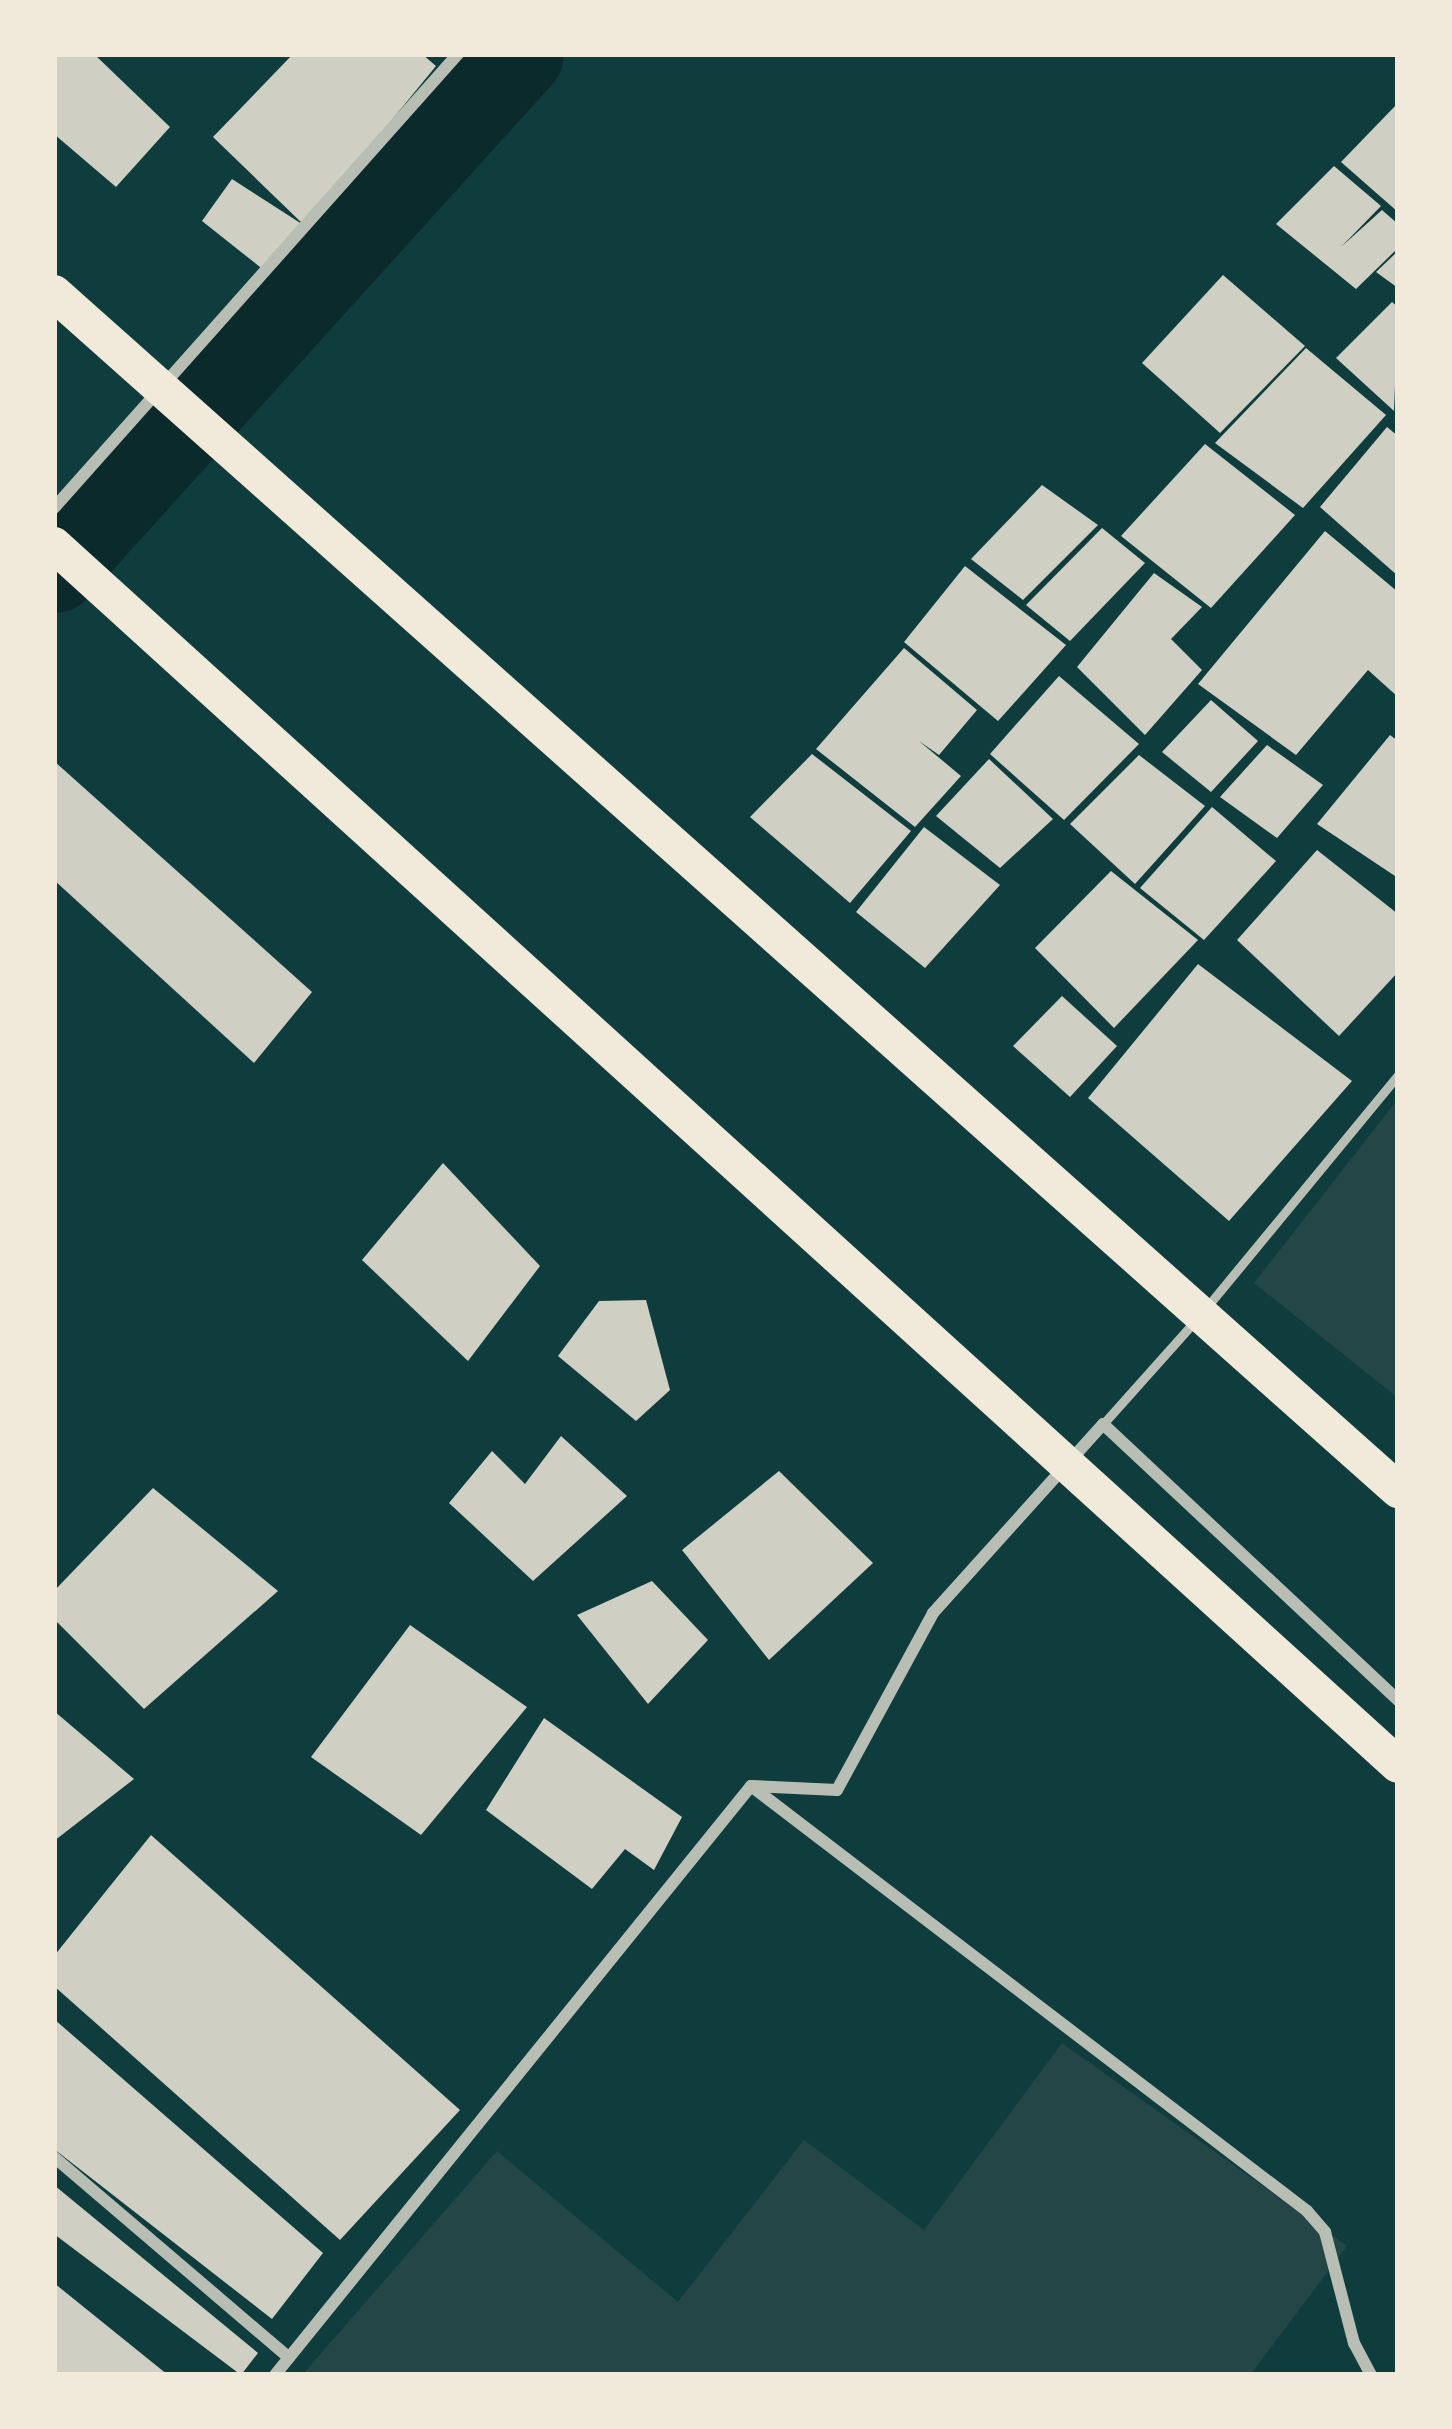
<!DOCTYPE html>
<html>
<head>
<meta charset="utf-8">
<style>
	body { margin:0 }
	#map { position:relative; width:1452px; height:2429px; overflow:hidden; background:#0f3d3e; font-family:Overpass,sans-serif }
	div>[style] { position:absolute }
	[style*='--x'] { left:calc(var(--x)*1px); top:calc(var(--y)*1px); width:calc(var(--w)*1px); rotate:calc(var(--a)*1deg) }
	.green>* { inset:0; background:#244646 }
	.canal>* { height:90px; margin:-45px; padding:0 45px; transform-origin:45px; border-radius:45px; background:#0a2a2b }
	.building>* { inset:0; background:#cfcfc3 }
	.service>* { height:9px; margin:-4.5px; padding:0 4.5px; transform-origin:4.5px; border-radius:4.5px; background:#b8beb3 }
	.minor>* { height:12px; margin:-6px; padding:0 6px; transform-origin:6px; border-radius:6px; background:#b8beb3 }
	.motorway>* { height:36px; margin:-18px; padding:0 18px; transform-origin:18px; border-radius:18px; background:#f1e9da }
	span { translate:-50% -50%; white-space:nowrap; text-align:center; line-height:1.15; -webkit-text-stroke:12px #f1e9da; paint-order:stroke }
	.frame { position:absolute; inset:0; border:57px solid #f1e9da; pointer-events:none }
</style>
</head>
<body>
<div id="map">
	<div class="green">
		<i style="clip-path:polygon(1398px 1099px,1398px 1398px,1254px 1283px)"></i>
		<i style="clip-path:polygon(1062px 2043px,1347px 2246px,1250px 2375px,304px 2373px,497px 2151px,678px 2302px,804px 2140px,924px 2230px)"></i>
	</div>
	<div class="canal">
		<i style="--x:54;--y:568;--w:693;--a:-47.87"></i>
	</div>
	<div class="building">
		<i style="clip-path:polygon(54px 54px,94px 54px,170px 127px,116px 187px,54px 134px)"></i>
		<i style="clip-path:polygon(293px 54px,422px 54px,436px 66px,305px 226px,265px 271px,202px 221px,232px 179px,305px 226px,213px 137px)"></i>
		<i style="clip-path:polygon(1398px 103px,1398px 212px,1341px 162px)"></i>
		<i style="clip-path:polygon(1334px 166px,1381px 206px,1341px 247px,1382px 210px,1398px 224px,1398px 248px,1356px 289px,1276px 224px)"></i>
		<i style="clip-path:polygon(1398px 251px,1398px 288px,1376px 272px)"></i>
		<i style="clip-path:polygon(1223px 275px,1305px 346px,1220px 433px,1142px 363px)"></i>
		<i style="clip-path:polygon(1392px 302px,1398px 307px,1394px 411px,1336px 358px)"></i>
		<i style="clip-path:polygon(1306px 348px,1386px 415px,1303px 508px,1215px 443px)"></i>
		<i style="clip-path:polygon(1387px 427px,1398px 436px,1398px 576px,1320px 507px)"></i>
		<i style="clip-path:polygon(1205px 444px,1295px 515px,1211px 608px,1121px 536px)"></i>
		<i style="clip-path:polygon(1042px 485px,1098px 525px,1023px 600px,971px 559px)"></i>
		<i style="clip-path:polygon(1102px 528px,1145px 563px,1070px 641px,1026px 605px)"></i>
		<i style="clip-path:polygon(1325px 531px,1398px 592px,1398px 697px,1368px 670px,1296px 755px,1198px 684px)"></i>
		<i style="clip-path:polygon(965px 566px,1066px 645px,998px 721px,904px 642px)"></i>
		<i style="clip-path:polygon(1154px 573px,1202px 607px,1171px 639px,1202px 670px,1145px 735px,1077px 667px)"></i>
		<i style="clip-path:polygon(904px 648px,977px 710px,939px 755px,919px 741px,961px 776px,915px 827px,816px 749px)"></i>
		<i style="clip-path:polygon(1059px 676px,1139px 744px,1064px 820px,990px 754px)"></i>
		<i style="clip-path:polygon(1211px 700px,1258px 741px,1211px 792px,1162px 752px)"></i>
		<i style="clip-path:polygon(1390px 735px,1398px 741px,1398px 878px,1317px 824px)"></i>
		<i style="clip-path:polygon(1267px 745px,1323px 785px,1277px 838px,1220px 797px)"></i>
		<i style="clip-path:polygon(812px 754px,911px 831px,850px 903px,750px 817px)"></i>
		<i style="clip-path:polygon(1139px 755px,1205px 806px,1135px 884px,1070px 824px)"></i>
		<i style="clip-path:polygon(989px 759px,1053px 819px,1000px 868px,936px 816px)"></i>
		<i style="clip-path:polygon(54px 761px,312px 992px,254px 1063px,54px 880px)"></i>
		<i style="clip-path:polygon(1212px 807px,1276px 861px,1204px 940px,1140px 888px)"></i>
		<i style="clip-path:polygon(924px 827px,1000px 885px,925px 968px,856px 912px)"></i>
		<i style="clip-path:polygon(1317px 850px,1398px 914px,1398px 972px,1339px 1036px,1237px 940px)"></i>
		<i style="clip-path:polygon(1111px 871px,1198px 940px,1114px 1028px,1035px 948px)"></i>
		<i style="clip-path:polygon(1198px 964px,1352px 1081px,1229px 1221px,1088px 1098px)"></i>
		<i style="clip-path:polygon(1062px 996px,1117px 1046px,1070px 1097px,1013px 1046px)"></i>
		<i style="clip-path:polygon(443px 1163px,540px 1266px,468px 1361px,362px 1260px)"></i>
		<i style="clip-path:polygon(646px 1300px,670px 1390px,636px 1421px,558px 1356px,599px 1301px)"></i>
		<i style="clip-path:polygon(561px 1436px,627px 1496px,533px 1581px,449px 1503px,492px 1451px,525px 1484px)"></i>
		<i style="clip-path:polygon(779px 1471px,873px 1563px,769px 1660px,682px 1550px)"></i>
		<i style="clip-path:polygon(153px 1488px,278px 1591px,144px 1709px,54px 1619px,54px 1591px)"></i>
		<i style="clip-path:polygon(652px 1581px,708px 1640px,648px 1704px,577px 1615px)"></i>
		<i style="clip-path:polygon(410px 1625px,527px 1707px,421px 1835px,311px 1757px)"></i>
		<i style="clip-path:polygon(54px 1711px,134px 1779px,54px 1841px)"></i>
		<i style="clip-path:polygon(544px 1718px,682px 1817px,654px 1870px,625px 1849px,592px 1889px,486px 1810px)"></i>
		<i style="clip-path:polygon(151px 1835px,460px 2110px,340px 2240px,54px 1986px,54px 1956px)"></i>
		<i style="clip-path:polygon(54px 2019px,323px 2253px,272px 2319px,54px 2149px)"></i>
		<i style="clip-path:polygon(54px 2185px,258px 2353px,241px 2375px,54px 2234px)"></i>
		<i style="clip-path:polygon(54px 2283px,168px 2375px,54px 2375px)"></i>
	</div>
	<div class="service">
		<i style="--x:1206;--y:1308;--w:302;--a:-50.5"></i>
		<i style="--x:1103;--y:1424;--w:138;--a:-48.2"></i>
	</div>
	<div class="minor">
		<i style="--x:54;--y:508;--w:608;--a:-48.34"></i>
		<i style="--x:751;--y:1786;--w:700;--a:37.39"></i>
		<i style="--x:1307;--y:2211;--w:28;--a:49"></i>
		<i style="--x:1325;--y:2232;--w:115;--a:75.4"></i>
		<i style="--x:1354;--y:2343;--w:36;--a:62"></i>
		<i style="--x:54;--y:2157;--w:309;--a:40.5"></i>
		<i style="--x:275;--y:2375;--w:757;--a:-51.06"></i>
		<i style="--x:751;--y:1786;--w:86;--a:2.7"></i>
		<i style="--x:837;--y:1790;--w:201;--a:-61.5"></i>
		<i style="--x:933;--y:1613;--w:254;--a:-48"></i>
		<i style="--x:1103;--y:1424;--w:404;--a:43.1"></i>
	</div>
	<div class="motorway">
		<i style="--x:54;--y:293;--w:1800;--a:41.69"></i>
		<i style="--x:54;--y:545;--w:1815;--a:42.23"></i>
	</div>
	<div class="frame"></div>
</div>
</body>
</html>
